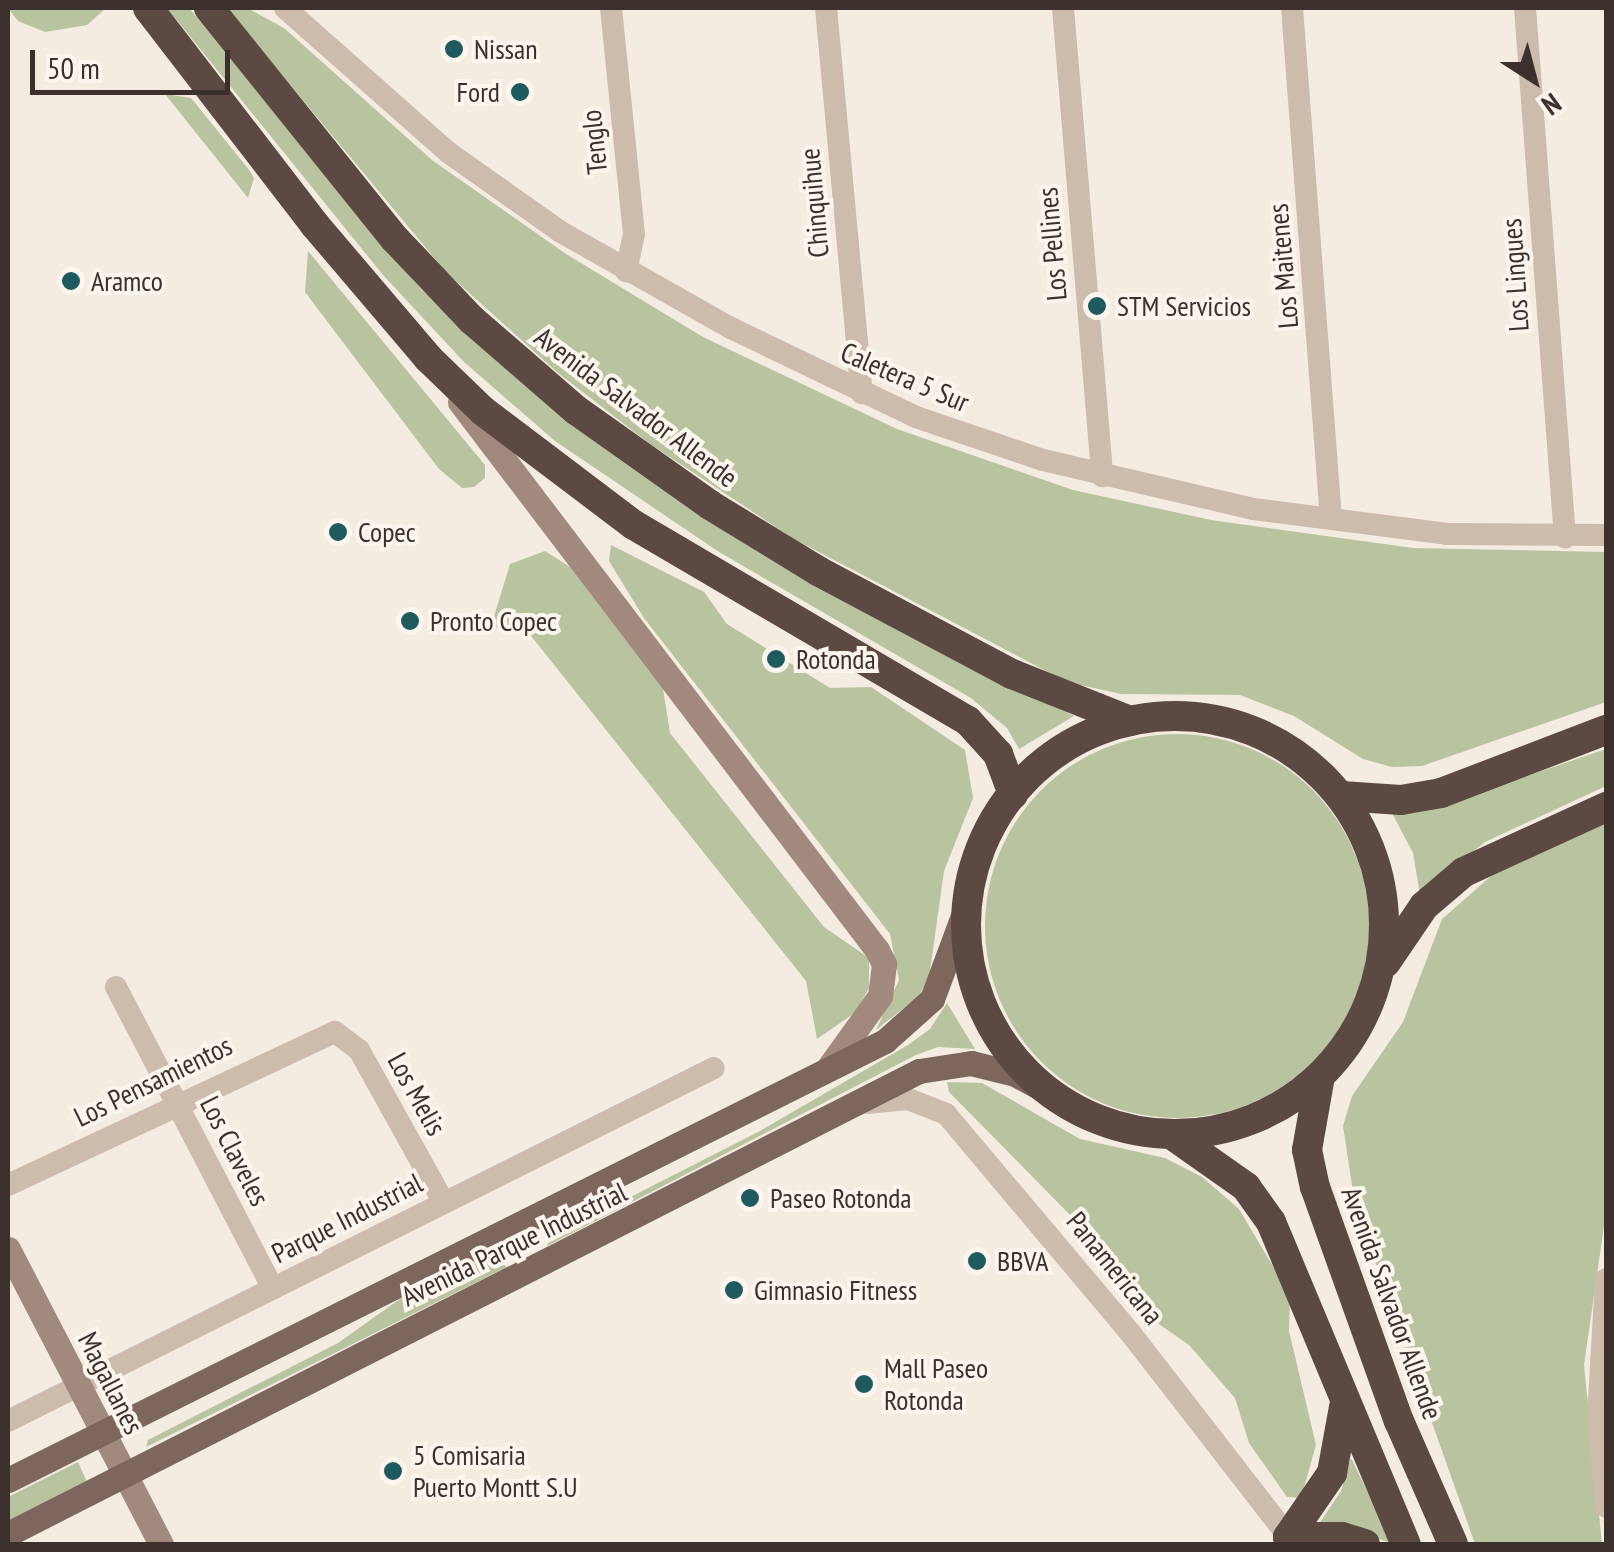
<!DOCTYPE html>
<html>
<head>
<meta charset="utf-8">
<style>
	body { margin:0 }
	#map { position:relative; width:1614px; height:1552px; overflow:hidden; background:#f4ebe1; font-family:"PT Sans Narrow",sans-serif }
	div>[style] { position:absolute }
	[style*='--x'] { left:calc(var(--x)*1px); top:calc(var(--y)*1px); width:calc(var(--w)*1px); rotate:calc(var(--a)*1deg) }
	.green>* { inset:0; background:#b8c4a0 }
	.round { border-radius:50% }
	.street>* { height:22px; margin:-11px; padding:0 11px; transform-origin:11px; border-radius:11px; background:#cdbbac }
	.secondary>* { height:25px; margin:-12.5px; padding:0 12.5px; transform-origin:12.5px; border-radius:12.5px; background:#a18a7d }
	.primary>* { height:25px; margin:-12.5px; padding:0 12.5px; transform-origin:12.5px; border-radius:12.5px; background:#7d675c }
	.highway>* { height:30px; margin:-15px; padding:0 15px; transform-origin:15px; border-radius:15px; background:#5c4a42 }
	.highway>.ring { margin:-15px; padding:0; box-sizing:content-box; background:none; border:30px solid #5c4a42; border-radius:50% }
	.dots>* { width:28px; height:28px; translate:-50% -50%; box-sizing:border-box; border:5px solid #fbf5ee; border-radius:50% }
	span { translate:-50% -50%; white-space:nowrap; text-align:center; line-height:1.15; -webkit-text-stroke:8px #fbf5ee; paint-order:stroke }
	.poi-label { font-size:28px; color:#3b302b }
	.left { translate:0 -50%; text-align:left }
	.right { translate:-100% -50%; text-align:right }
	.street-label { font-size:28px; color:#3b302b }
	.frame { position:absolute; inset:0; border:10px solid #3b302b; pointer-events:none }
	.north { position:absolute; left:1484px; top:30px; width:100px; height:100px; -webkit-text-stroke:8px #fbf5ee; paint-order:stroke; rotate:144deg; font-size:28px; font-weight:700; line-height:40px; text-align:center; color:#3b302b }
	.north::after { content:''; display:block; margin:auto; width:35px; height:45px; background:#3b302b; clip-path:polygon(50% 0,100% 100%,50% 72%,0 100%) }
	.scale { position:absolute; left:30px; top:50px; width:200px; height:45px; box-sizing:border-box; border:5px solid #3b302b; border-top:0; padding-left:12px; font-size:30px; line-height:35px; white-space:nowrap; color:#3b302b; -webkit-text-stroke:8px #fbf5ee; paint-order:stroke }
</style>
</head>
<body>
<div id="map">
	<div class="green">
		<i style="clip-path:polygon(8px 8px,106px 8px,87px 25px,45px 32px,18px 21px)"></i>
		<i style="clip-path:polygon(167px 8px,189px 8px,421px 289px,572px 424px,760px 553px,1074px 716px,1019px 749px,1007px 728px,971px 698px,719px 552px,555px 441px,464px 362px,383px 275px)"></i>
		<i style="clip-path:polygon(226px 8px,247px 8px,284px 28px,432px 160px,566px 254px,703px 337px,897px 429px,1073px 490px,1211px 520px,1413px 548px,1606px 552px,1606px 702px,1422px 766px,1392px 767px,1363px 759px,1294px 716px,1240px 695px,1121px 694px,1067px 682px,794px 539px,650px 444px,558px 373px,446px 272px)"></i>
		<i style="clip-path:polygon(165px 94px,191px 98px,250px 171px,254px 178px,248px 198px)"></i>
		<i style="clip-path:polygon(308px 251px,485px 465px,485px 478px,474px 487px,462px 488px,439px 469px,305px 292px)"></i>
		<i style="clip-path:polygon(611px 545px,704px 592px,727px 624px,830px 688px,871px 687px,965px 750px,973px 798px,944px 871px,929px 978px,919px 996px,876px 1030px,899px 980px,890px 934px,644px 618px,609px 561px)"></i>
		<i style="clip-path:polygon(545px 551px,570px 567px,663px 689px,670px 733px,824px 927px,869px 958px,869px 988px,856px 1012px,817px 1039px,806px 981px,520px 622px,501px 631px,492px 623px,510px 564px)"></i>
		<i class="round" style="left:985px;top:734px;width:384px;height:384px"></i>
		<i style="clip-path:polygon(1606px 749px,1606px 786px,1485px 842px,1420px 895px,1413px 853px,1392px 813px,1492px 788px)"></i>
		<i style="clip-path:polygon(1606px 823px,1606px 1212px,1584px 1365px,1602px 1544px,1475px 1544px,1355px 1205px,1343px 1126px,1352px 1096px,1403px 1022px,1442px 919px,1498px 870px)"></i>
		<i style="clip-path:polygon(947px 1003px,975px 1049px,938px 1047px,916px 1055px,547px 1246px,550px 1238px,760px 1131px,908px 1045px,930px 1029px)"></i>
		<i style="clip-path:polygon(947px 1082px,982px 1083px,1080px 1139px,1165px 1158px,1202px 1177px,1239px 1209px,1290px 1295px,1289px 1331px,1316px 1445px,1301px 1498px,1287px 1497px,1249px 1443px,1235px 1398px,1189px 1345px,1156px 1322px,1072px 1217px,949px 1092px)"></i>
		<i style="clip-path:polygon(490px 1255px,507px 1267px,146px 1447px,148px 1440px,338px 1343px,407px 1294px)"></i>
		<i style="clip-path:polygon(1351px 1458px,1393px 1544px,1372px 1536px,1315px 1530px,1341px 1491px)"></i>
		<i style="clip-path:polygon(78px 1462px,87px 1482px,8px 1521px,8px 1497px)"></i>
	</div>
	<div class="street">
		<i style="--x:285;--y:8;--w:219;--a:41.5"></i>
		<i style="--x:449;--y:153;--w:137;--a:35.2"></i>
		<i style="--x:561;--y:232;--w:195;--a:29.5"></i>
		<i style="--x:731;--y:328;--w:205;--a:25.7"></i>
		<i style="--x:916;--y:417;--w:134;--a:18.7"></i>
		<i style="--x:1043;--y:460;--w:216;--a:13.1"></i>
		<i style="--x:1253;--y:509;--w:196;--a:7.3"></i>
		<i style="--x:1447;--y:534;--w:159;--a:0.4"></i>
		<i style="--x:611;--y:8;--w:227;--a:84.2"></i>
		<i style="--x:634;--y:234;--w:38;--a:102"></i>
		<i style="--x:826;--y:8;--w:387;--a:84.7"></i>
		<i style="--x:1063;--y:8;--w:470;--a:85.2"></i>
		<i style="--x:1292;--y:8;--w:512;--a:85.64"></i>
		<i style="--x:1525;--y:8;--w:531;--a:85.68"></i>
		<i style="--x:116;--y:987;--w:340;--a:62.5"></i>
		<i style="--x:867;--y:1103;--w:41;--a:-5.6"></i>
		<i style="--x:908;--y:1099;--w:41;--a:21.5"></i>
		<i style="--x:946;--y:1114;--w:289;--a:49.9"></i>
		<i style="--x:1132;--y:1335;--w:264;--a:52.2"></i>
		<i style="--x:8;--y:1185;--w:361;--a:-25.1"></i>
		<i style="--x:335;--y:1032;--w:30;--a:37"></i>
		<i style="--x:359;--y:1050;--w:175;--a:60.9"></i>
		<i style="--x:1606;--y:1279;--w:139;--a:93.3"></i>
		<i style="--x:1598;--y:1418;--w:89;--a:84.9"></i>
		<i style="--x:8;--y:1421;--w:789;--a:-26.57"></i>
	</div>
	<div class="secondary">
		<i style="--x:460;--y:402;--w:689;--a:52.73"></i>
		<i style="--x:877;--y:950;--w:16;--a:63"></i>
		<i style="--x:884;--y:964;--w:32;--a:97"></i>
		<i style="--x:880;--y:996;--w:87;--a:125.7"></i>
		<i style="--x:8;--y:1249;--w:332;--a:62.6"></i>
	</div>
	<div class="primary">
		<i style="--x:8;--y:1480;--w:981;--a:-26.59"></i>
		<i style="--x:885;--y:1041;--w:63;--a:-41.8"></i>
		<i style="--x:932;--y:999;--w:100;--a:-69.6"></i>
		<i style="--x:8;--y:1534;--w:1022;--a:-26.94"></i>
		<i style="--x:919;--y:1071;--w:53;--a:-8.7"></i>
		<i style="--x:971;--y:1063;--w:45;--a:14"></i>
		<i style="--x:1015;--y:1074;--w:46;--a:28.8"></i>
	</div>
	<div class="highway">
		<i style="--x:148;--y:8;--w:274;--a:52.4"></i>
		<i style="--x:315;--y:225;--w:175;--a:49.6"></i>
		<i style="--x:428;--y:358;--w:76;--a:43.9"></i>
		<i style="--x:483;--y:411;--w:189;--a:37.1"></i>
		<i style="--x:634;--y:525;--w:387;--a:30.4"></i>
		<i style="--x:968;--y:721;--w:45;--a:47.7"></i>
		<i style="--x:998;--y:754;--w:43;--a:69.4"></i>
		<i style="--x:209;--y:8;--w:297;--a:51.2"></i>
		<i style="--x:395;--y:239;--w:112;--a:46.5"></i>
		<i style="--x:472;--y:320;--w:138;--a:40.9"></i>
		<i style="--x:576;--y:410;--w:164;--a:35.3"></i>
		<i style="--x:710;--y:505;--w:127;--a:31.4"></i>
		<i style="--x:818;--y:571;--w:220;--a:28"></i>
		<i style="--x:1012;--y:674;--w:127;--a:21.7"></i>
		<i class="ring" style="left:966px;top:716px;width:388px;height:388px"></i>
		<i style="--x:1341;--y:796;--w:60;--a:3.8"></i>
		<i style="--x:1401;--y:800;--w:41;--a:-9.9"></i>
		<i style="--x:1441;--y:793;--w:177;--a:-20.9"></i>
		<i style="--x:1386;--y:962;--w:68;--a:-55.8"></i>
		<i style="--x:1424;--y:906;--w:52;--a:-40.4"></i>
		<i style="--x:1464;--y:872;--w:156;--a:-24.6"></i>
		<i style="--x:1320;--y:1076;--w:75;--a:100"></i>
		<i style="--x:1307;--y:1150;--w:38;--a:78"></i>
		<i style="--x:1315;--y:1187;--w:249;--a:70.3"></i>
		<i style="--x:1399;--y:1421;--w:134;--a:66.3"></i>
		<i style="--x:1171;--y:1134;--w:92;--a:35.2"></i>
		<i style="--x:1246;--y:1187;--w:43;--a:54.5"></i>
		<i style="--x:1271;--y:1222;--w:349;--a:67.3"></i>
		<i style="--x:1288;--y:1537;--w:78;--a:-55.5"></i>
		<i style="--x:1332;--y:1473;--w:67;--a:-79.7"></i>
		<i style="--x:1288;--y:1537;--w:54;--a:0"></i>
		<i style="--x:1342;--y:1537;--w:24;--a:17"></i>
	</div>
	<div class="dots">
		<i style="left:454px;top:49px;background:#1f5a5e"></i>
		<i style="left:520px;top:92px;background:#1f5a5e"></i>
		<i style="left:71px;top:281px;background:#1f5a5e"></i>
		<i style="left:1097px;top:306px;background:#1f5a5e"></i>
		<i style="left:338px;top:532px;background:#1f5a5e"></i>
		<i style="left:410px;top:621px;background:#1f5a5e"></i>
		<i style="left:776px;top:659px;background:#1f5a5e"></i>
		<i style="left:750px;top:1198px;background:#1f5a5e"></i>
		<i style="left:977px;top:1261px;background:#1f5a5e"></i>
		<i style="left:734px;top:1290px;background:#1f5a5e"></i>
		<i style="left:864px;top:1384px;background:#1f5a5e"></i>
		<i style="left:393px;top:1471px;background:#1f5a5e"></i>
	</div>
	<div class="poi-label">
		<span class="left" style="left:474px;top:49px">Nissan</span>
		<span class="right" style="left:500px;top:92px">Ford</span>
		<span class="left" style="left:91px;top:281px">Aramco</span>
		<span class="left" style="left:1117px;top:306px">STM Servicios</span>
		<span class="left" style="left:358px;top:532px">Copec</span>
		<span class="left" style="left:430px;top:621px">Pronto Copec</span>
		<span class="left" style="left:796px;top:659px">Rotonda</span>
		<span class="left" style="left:770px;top:1198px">Paseo Rotonda</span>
		<span class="left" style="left:997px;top:1261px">BBVA</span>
		<span class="left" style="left:754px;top:1290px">Gimnasio Fitness</span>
		<span class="left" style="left:884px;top:1384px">Mall Paseo<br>Rotonda</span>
		<span class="left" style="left:413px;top:1471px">5 Comisaria<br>Puerto Montt S.U</span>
	</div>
	<div class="street-label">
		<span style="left:594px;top:142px;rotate:-96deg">Tenglo</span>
		<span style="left:814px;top:203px;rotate:-95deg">Chinquihue</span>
		<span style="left:1052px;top:244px;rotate:-95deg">Los Pellines</span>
		<span style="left:1283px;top:266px;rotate:-95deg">Los Maitenes</span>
		<span style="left:1515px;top:275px;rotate:-94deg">Los Lingues</span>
		<span style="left:905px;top:377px;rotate:23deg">Caletera 5 Sur</span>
		<span style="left:636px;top:407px;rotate:37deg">Avenida Salvador Allende</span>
		<span style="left:153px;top:1081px;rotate:-26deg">Los Pensamientos</span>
		<span style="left:417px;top:1094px;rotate:61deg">Los Melis</span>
		<span style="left:235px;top:1151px;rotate:63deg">Los Claveles</span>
		<span style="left:347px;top:1218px;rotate:-27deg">Parque Industrial</span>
		<span style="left:514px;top:1244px;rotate:-26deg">Avenida Parque Industrial</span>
		<span style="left:1115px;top:1268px;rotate:51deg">Panamericana</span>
		<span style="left:1392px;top:1303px;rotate:70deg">Avenida Salvador Allende</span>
		<span style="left:111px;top:1383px;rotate:63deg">Magallanes</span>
	</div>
	<div class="frame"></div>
	<div class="north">N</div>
	<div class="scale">50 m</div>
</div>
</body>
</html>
